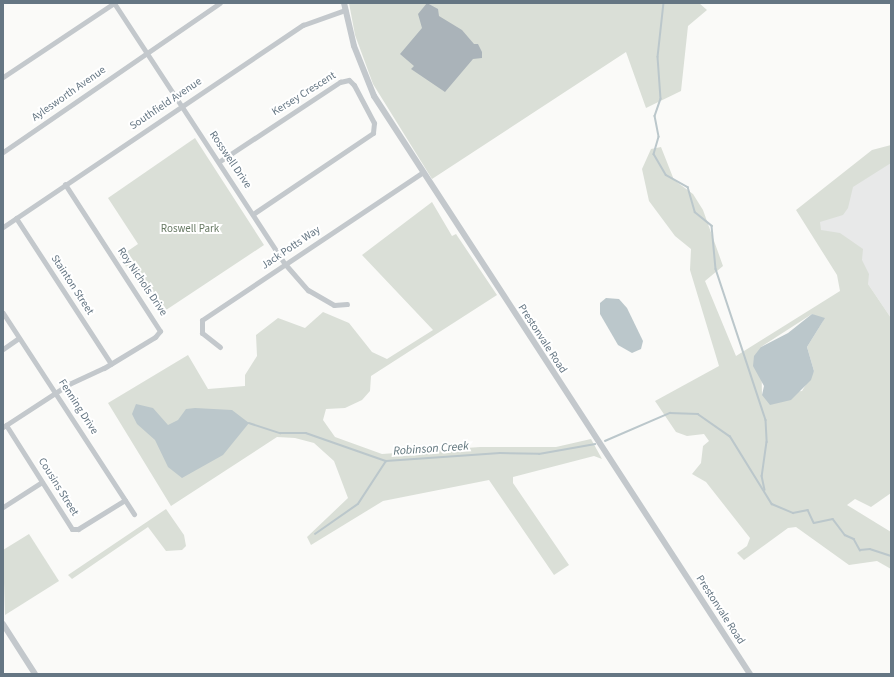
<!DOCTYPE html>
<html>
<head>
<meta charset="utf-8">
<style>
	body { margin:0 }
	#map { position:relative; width:894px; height:677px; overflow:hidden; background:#fafaf8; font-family:"Source Sans 3",sans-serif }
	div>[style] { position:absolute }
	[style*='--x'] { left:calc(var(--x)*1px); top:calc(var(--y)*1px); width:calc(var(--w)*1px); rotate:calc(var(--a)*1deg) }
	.built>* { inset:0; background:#e8e9e9 }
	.green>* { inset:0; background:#dadfd7 }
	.water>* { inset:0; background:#bbc7cb }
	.stream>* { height:1.5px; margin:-0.75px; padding:0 0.75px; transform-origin:0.75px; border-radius:0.75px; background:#bbc7cb }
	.building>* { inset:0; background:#aab3b9 }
	.minor>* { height:5px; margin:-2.5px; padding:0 2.5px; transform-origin:2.5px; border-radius:2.5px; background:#c3c8cc }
	.tertiary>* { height:6px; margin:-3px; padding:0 3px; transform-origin:3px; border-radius:3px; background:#c3c8cc }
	span { translate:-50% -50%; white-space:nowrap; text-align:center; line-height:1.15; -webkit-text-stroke:4px #fff; paint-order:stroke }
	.street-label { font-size:11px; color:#657683 }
	.park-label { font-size:11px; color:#687a64 }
	.water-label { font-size:12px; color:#60757c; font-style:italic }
	.frame { position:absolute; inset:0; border:4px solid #657683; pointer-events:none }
</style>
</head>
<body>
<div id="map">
	<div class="built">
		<i style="clip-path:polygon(891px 151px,891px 318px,868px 284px,798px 211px)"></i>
	</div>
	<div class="green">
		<i style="clip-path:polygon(349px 3px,699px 3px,707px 10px,688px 26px,681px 91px,646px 108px,626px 52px,432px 179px,373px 84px,355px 35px)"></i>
		<i style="clip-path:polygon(195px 138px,264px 245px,160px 314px,119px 257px,138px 244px,108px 198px)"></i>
		<i style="clip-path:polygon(evenodd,891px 145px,891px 163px,853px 187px,848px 208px,843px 215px,820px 222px,821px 230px,840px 233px,863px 249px,862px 260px,869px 274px,868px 284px,891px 318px,891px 493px,871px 507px,855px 499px,847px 505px,891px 532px,891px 569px,877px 561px,849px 565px,796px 527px,788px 528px,744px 560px,737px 553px,747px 546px,750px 538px,706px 482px,692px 474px,701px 463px,703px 446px,709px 441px,704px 434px,687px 436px,676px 432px,655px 401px,719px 366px,690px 270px,691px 249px,675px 236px,649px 201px,642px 169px,651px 149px,661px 147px,674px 180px,693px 194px,703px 210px,723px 266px,705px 281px,736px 356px,840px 291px,837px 275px,796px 210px,872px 150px,891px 145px,812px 314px,823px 321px,807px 347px,814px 371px,802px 391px,762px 395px,761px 347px,812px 314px)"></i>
		<i style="clip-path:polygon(432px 202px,452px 236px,456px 234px,497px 295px,371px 376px,370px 391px,362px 400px,345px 408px,326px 409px,323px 420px,335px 437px,382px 454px,480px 447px,556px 447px,591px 439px,602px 459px,594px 456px,513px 477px,513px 483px,569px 565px,554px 575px,489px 480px,383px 501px,311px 545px,307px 537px,348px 498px,334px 461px,314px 443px,295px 438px,277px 437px,171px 506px,108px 403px,188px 355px,208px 389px,245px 386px,245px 375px,257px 356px,256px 335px,278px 318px,305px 328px,323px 312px,349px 323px,372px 352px,387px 359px,433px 330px,362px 255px)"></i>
		<i style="clip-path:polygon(166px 509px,184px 535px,186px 546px,182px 550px,166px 551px,148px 527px,72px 579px,68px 575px)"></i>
		<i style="clip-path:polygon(29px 534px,59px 581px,5px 615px,3px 550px)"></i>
	</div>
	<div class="water">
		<i style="clip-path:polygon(606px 298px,619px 299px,627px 308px,643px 341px,641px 349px,632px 353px,618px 345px,600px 314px,600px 303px)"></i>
		<i style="clip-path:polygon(812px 314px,825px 318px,807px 347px,814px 371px,811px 380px,791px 400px,770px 405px,762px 395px,764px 386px,753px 366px,754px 356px,761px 347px,788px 333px)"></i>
		<i style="clip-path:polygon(136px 404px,153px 408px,168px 425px,178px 420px,186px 409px,195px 408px,232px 410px,249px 423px,223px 455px,182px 478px,168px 467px,155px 440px,137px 424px,132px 414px)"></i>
	</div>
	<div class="stream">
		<i style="--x:664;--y:3;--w:54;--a:96.3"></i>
		<i style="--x:658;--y:57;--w:42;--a:85.9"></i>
		<i style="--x:661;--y:99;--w:18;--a:109"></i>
		<i style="--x:655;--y:116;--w:21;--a:79"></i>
		<i style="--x:659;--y:137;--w:18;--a:106"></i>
		<i style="--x:654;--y:154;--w:24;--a:60"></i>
		<i style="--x:666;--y:175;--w:25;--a:29"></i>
		<i style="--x:688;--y:187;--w:26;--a:74"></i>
		<i style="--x:695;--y:212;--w:22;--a:39"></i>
		<i style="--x:712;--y:226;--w:43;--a:84.7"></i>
		<i style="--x:716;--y:269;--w:159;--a:71.7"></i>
		<i style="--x:766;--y:420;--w:22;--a:87"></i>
		<i style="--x:767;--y:442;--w:34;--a:98"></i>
		<i style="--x:762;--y:476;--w:14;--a:78"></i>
		<i style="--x:249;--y:423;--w:33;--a:18"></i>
		<i style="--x:280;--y:433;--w:26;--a:0"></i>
		<i style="--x:306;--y:433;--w:85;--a:19.3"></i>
		<i style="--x:386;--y:461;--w:114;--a:-4"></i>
		<i style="--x:500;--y:453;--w:39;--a:1"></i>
		<i style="--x:539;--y:454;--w:57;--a:-10.1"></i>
		<i style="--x:605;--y:441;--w:71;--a:-23.3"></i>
		<i style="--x:670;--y:413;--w:28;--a:2"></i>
		<i style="--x:698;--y:414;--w:39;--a:35"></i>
		<i style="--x:730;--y:436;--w:80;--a:58.3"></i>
		<i style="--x:772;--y:504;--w:23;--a:23"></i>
		<i style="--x:793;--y:513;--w:15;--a:-11"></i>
		<i style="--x:808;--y:510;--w:14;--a:65"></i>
		<i style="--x:814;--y:523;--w:19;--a:-12"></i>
		<i style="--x:833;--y:519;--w:20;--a:53"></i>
		<i style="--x:845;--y:535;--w:10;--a:24"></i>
		<i style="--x:854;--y:539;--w:13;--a:61"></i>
		<i style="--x:860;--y:550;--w:10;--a:-6"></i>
		<i style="--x:870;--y:549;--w:22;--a:18"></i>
		<i style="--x:315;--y:534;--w:52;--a:-34.9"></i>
		<i style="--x:358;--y:504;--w:51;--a:-56.9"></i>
	</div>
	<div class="building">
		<i style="clip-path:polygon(427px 3px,438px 9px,439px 16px,462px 30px,474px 44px,478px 44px,482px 52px,482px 58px,473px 59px,445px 92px,411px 69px,414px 66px,400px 54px,422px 28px,418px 14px)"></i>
	</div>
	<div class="minor">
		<i style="--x:114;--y:3;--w:312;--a:56.8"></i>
		<i style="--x:285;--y:264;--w:35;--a:49"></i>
		<i style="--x:308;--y:290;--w:30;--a:30"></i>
		<i style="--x:334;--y:305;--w:13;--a:-4"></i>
		<i style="--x:3;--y:77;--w:133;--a:-33.7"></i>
		<i style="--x:3;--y:152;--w:263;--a:-34.5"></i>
		<i style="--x:220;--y:161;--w:144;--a:-33.4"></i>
		<i style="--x:340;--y:82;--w:9;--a:-13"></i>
		<i style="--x:349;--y:80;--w:7;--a:45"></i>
		<i style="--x:354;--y:85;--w:43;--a:62.2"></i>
		<i style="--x:374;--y:123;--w:10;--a:96"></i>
		<i style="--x:373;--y:133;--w:145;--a:146"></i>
		<i style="--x:16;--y:218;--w:174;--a:56.9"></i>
		<i style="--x:3;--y:227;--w:362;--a:-34"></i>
		<i style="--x:303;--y:25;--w:45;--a:-19.7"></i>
		<i style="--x:3;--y:313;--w:240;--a:56.9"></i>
		<i style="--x:220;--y:347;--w:23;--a:-142"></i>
		<i style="--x:202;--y:333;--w:13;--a:-90"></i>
		<i style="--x:202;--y:320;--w:265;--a:-33.8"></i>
		<i style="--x:3;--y:349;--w:19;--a:-35"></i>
		<i style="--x:6;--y:425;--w:123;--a:57.6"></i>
		<i style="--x:72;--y:529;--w:6;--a:0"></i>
		<i style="--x:78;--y:529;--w:55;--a:-31.7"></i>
		<i style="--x:3;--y:427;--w:79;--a:-33.1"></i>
		<i style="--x:69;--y:384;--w:38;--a:-25"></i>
		<i style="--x:104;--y:368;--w:60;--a:-31.3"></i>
		<i style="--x:155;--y:337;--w:8;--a:-50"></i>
		<i style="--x:160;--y:331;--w:175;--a:-122.9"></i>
		<i style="--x:3;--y:507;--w:46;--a:-32.7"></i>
	</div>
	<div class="tertiary">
		<i style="--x:344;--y:3;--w:44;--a:76.9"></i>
		<i style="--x:354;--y:46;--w:54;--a:68.2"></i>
		<i style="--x:374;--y:96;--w:690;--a:56.96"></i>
		<i style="--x:3;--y:624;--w:59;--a:57.4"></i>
	</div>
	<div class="street-label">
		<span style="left:69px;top:94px;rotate:-35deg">Aylesworth Avenue</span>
		<span style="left:304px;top:94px;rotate:-32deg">Kersey Crescent</span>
		<span style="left:166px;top:104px;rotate:-34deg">Southfield Avenue</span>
		<span style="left:230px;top:160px;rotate:56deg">Rosswell Drive</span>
		<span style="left:291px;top:248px;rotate:-34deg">Jack Potts Way</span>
		<span style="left:142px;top:282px;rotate:56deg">Roy Nichols Drive</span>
		<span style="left:72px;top:285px;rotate:57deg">Stainton Street</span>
		<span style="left:542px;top:339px;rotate:57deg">Prestonvale Road</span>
		<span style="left:78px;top:407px;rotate:57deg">Fenning Drive</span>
		<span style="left:58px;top:487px;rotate:58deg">Cousins Street</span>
		<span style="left:720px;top:610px;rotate:57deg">Prestonvale Road</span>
	</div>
	<div class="park-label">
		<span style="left:190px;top:229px">Roswell Park</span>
	</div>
	<div class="water-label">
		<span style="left:431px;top:449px;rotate:-4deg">Robinson Creek</span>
	</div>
	<div class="frame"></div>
</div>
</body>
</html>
